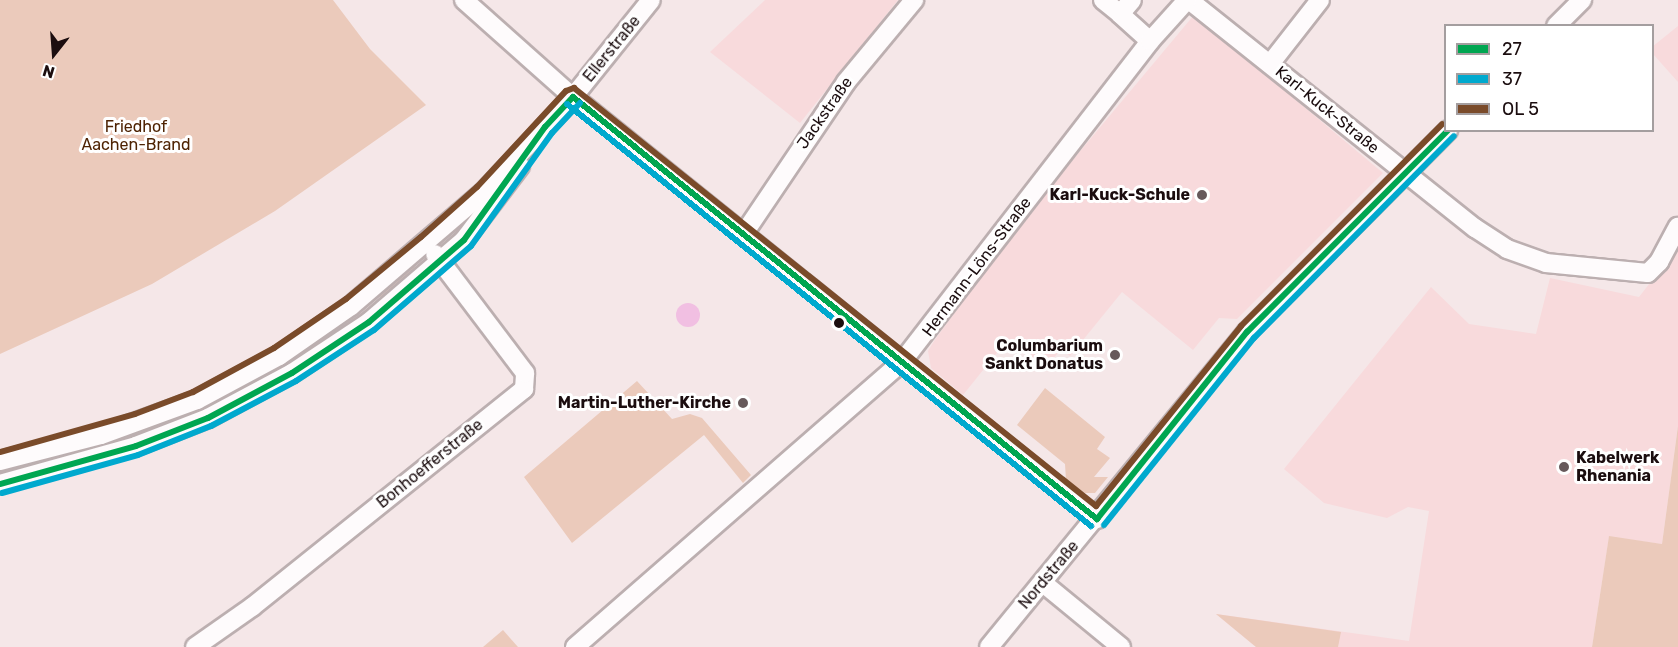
<!DOCTYPE html>
<html>
<head>
<meta charset="utf-8">
<style>
	body { margin:0 }
	#map { position:relative; width:1678px; height:647px; overflow:hidden; background:#f5e7e8; font-family:Rubik,sans-serif }
	div>[style] { position:absolute }
	[style*='--x'] { left:calc(var(--x)*1px); top:calc(var(--y)*1px); width:calc(var(--w)*1px); rotate:calc(var(--a)*1deg) }
	.built>* { inset:0; background:#f8dadc }
	.green>* { inset:0; background:#ebcabb }
	.water>* { inset:0; background:#f1bfe2 }
	.round { border-radius:50% }
	.roads { filter:drop-shadow(2px 0 #bcafb0) drop-shadow(-2px 0 #bcafb0) drop-shadow(0 2px #bcafb0) drop-shadow(0 -2px #bcafb0) }
	.minor>* { height:18px; margin:-9px; padding:0 9px; transform-origin:9px; border-radius:9px; background:#fefbfc }
	.bus-1>* { height:6px; margin:-3px; padding:0 3px; transform-origin:3px; border-radius:3px; background:#00a651 }
	.bus-2>* { height:6px; margin:-3px; padding:0 3px; transform-origin:3px; border-radius:3px; background:#00a9ce }
	.bus-3>* { height:6px; margin:-3px; padding:0 3px; transform-origin:3px; border-radius:3px; background:#7a4b2a }
	.dots>* { width:16px; height:16px; translate:-50% -50%; box-sizing:border-box; border:3px solid #fff; border-radius:50% }
	span { translate:-50% -50%; white-space:nowrap; text-align:center; line-height:1.15; -webkit-text-stroke:6px #fff; paint-order:stroke }
	.street-label { font-size:16px; color:#1b0d0f }
	.park-label { font-size:16px; color:#4e2303 }
	.poi-label { font-size:16px; color:#1b0d0f; font-weight:700 }
	.right { translate:-100% -50%; text-align:right }
	.left { translate:0 -50%; text-align:left }
	.legend { position:absolute; left:1444px; top:24px; width:210px; height:108px; box-sizing:border-box; background:#fff; border:2px solid #a49e9f; margin:0; padding:8px 10px; list-style:none; font-size:18px; color:#1b0d0f }
	.legend li { display:flex; align-items:center; gap:12px; height:30px }
	.legend b { width:30px; border:2px solid #a49e9f }
	.north { position:absolute; left:24px; top:24px; width:60px; height:60px; -webkit-text-stroke:4px #fff; paint-order:stroke; rotate:197deg; font-size:16px; font-weight:700; line-height:24px; text-align:center; color:#1b0d0f }
	.north::after { content:''; display:block; margin:auto; width:21px; height:27px; background:#1b0d0f; clip-path:polygon(50% 0,100% 100%,50% 72%,0 100%) }
</style>
</head>
<body>
<div id="map">
	<div class="built">
		<i style="clip-path:polygon(765px 0,898px 0,800px 123px,710px 52px)"></i>
		<i style="clip-path:polygon(1194px 15px,1383px 173px,1237px 319px,1219px 318px,1193px 350px,1122px 292px,1070px 356px,1061px 349px,1045px 369px,1008px 339px,963px 395px,931px 368px,928px 351px,934px 341px,1025px 217px)"></i>
		<i style="clip-path:polygon(1678px 26px,1678px 82px,1653px 54px,1652px 47px)"></i>
		<i style="clip-path:polygon(1678px 247px,1678px 426px,1662px 544px,1609px 537px,1592px 647px,1256px 647px,1216px 614px,1409px 641px,1429px 511px,1408px 507px,1387px 518px,1324px 503px,1284px 469px,1431px 287px,1469px 324px,1536px 334px,1550px 278px,1639px 297px)"></i>
	</div>
	<div class="green">
		<i style="clip-path:polygon(0 0,333px 0,370px 49px,426px 105px,275px 211px,152px 284px,0 354px)"></i>
		<i style="clip-path:polygon(412px 265px,419px 269px,383px 302px,377px 293px)"></i>
		<i style="clip-path:polygon(637px 381px,672px 419px,690px 414px,702px 418px,751px 475px,743px 483px,704px 435px,572px 543px,524px 477px)"></i>
		<i style="clip-path:polygon(1045px 388px,1105px 437px,1097px 449px,1110px 458px,1094px 477px,1108px 477px,1095px 493px,1085px 493px,1066px 480px,1065px 464px,1017px 425px)"></i>
		<i style="clip-path:polygon(1678px 426px,1678px 647px,1592px 647px,1609px 536px,1662px 544px)"></i>
		<i style="clip-path:polygon(1216px 614px,1341px 632px,1338px 647px,1256px 647px)"></i>
		<i style="clip-path:polygon(503px 630px,518px 647px,483px 647px)"></i>
	</div>
	<div class="water">
		<i class="round" style="left:676px;top:303px;width:24px;height:24px"></i>
	</div>
	<div class="roads">
		<div class="minor">
			<i style="--x:464;--y:0;--w:146;--a:41.7"></i>
			<i style="--x:573;--y:97;--w:673;--a:38.85"></i>
			<i style="--x:1103;--y:0;--w:22;--a:39"></i>
			<i style="--x:1120;--y:14;--w:18;--a:-49"></i>
			<i style="--x:1189;--y:0;--w:366;--a:38.6"></i>
			<i style="--x:1475;--y:228;--w:38;--a:33"></i>
			<i style="--x:1507;--y:249;--w:41;--a:19.7"></i>
			<i style="--x:1546;--y:263;--w:102;--a:5.6"></i>
			<i style="--x:1648;--y:273;--w:16;--a:-45"></i>
			<i style="--x:1659;--y:262;--w:40;--a:-62"></i>
			<i style="--x:1120;--y:14;--w:40;--a:42"></i>
			<i style="--x:1556;--y:26;--w:37;--a:-45"></i>
			<i style="--x:1270;--y:64;--w:81;--a:-52"></i>
			<i style="--x:745;--y:232;--w:181;--a:-56"></i>
			<i style="--x:846;--y:82;--w:107;--a:-50.3"></i>
			<i style="--x:0;--y:461;--w:104;--a:-14.4"></i>
			<i style="--x:101;--y:435;--w:102;--a:-20"></i>
			<i style="--x:197;--y:400;--w:93;--a:-28.2"></i>
			<i style="--x:279;--y:356;--w:88;--a:-34.8"></i>
			<i style="--x:351;--y:306;--w:174;--a:-40.6"></i>
			<i style="--x:483;--y:193;--w:132;--a:-46.8"></i>
			<i style="--x:573;--y:97;--w:124;--a:-51.2"></i>
			<i style="--x:0;--y:484;--w:141;--a:-15.6"></i>
			<i style="--x:136;--y:446;--w:77;--a:-21.3"></i>
			<i style="--x:208;--y:418;--w:95;--a:-28.2"></i>
			<i style="--x:292;--y:373;--w:92;--a:-33.5"></i>
			<i style="--x:369;--y:322;--w:125;--a:-40.8"></i>
			<i style="--x:464;--y:240;--w:93;--a:-52.9"></i>
			<i style="--x:1043;--y:583;--w:101;--a:39.4"></i>
			<i style="--x:195;--y:647;--w:70;--a:-35.1"></i>
			<i style="--x:252;--y:607;--w:349;--a:-38.7"></i>
			<i style="--x:524;--y:389;--w:16;--a:-86"></i>
			<i style="--x:525;--y:373;--w:149;--a:-127.1"></i>
			<i style="--x:575;--y:647;--w:434;--a:-41.1"></i>
			<i style="--x:902;--y:362;--w:406;--a:-52.3"></i>
			<i style="--x:1150;--y:41;--w:55;--a:-47.9"></i>
			<i style="--x:989;--y:647;--w:407;--a:-50.7"></i>
			<i style="--x:1247;--y:332;--w:285;--a:-45.1"></i>
		</div>
	</div>
	<div class="bus-1">
		<i style="--x:573;--y:97;--w:673;--a:38.85"></i>
		<i style="--x:0;--y:484;--w:141;--a:-15.6"></i>
		<i style="--x:136;--y:446;--w:77;--a:-21.3"></i>
		<i style="--x:208;--y:418;--w:95;--a:-28.2"></i>
		<i style="--x:292;--y:373;--w:92;--a:-33.5"></i>
		<i style="--x:369;--y:322;--w:125;--a:-40.8"></i>
		<i style="--x:464;--y:240;--w:139;--a:-54.4"></i>
		<i style="--x:545;--y:127;--w:41;--a:-47"></i>
		<i style="--x:1097;--y:519;--w:240;--a:-51.3"></i>
		<i style="--x:1247;--y:332;--w:285;--a:-45.1"></i>
	</div>
	<div class="bus-2">
		<i style="--x:567;--y:104;--w:673;--a:38.85"></i>
		<i style="--x:2;--y:493;--w:141;--a:-15.6"></i>
		<i style="--x:138;--y:455;--w:79;--a:-21.7"></i>
		<i style="--x:211;--y:426;--w:96;--a:-27.9"></i>
		<i style="--x:296;--y:381;--w:93;--a:-33.2"></i>
		<i style="--x:374;--y:330;--w:128;--a:-40.9"></i>
		<i style="--x:471;--y:246;--w:139;--a:-54.4"></i>
		<i style="--x:552;--y:133;--w:41;--a:-47"></i>
		<i style="--x:1104;--y:525;--w:240;--a:-51.3"></i>
		<i style="--x:1254;--y:338;--w:284;--a:-45.3"></i>
	</div>
	<div class="bus-3">
		<i style="--x:0;--y:452;--w:140;--a:-15.7"></i>
		<i style="--x:135;--y:414;--w:62;--a:-20.8"></i>
		<i style="--x:193;--y:392;--w:92;--a:-28.5"></i>
		<i style="--x:274;--y:348;--w:87;--a:-34.2"></i>
		<i style="--x:346;--y:299;--w:97;--a:-39.6"></i>
		<i style="--x:421;--y:237;--w:75;--a:-41.8"></i>
		<i style="--x:477;--y:187;--w:131;--a:-47.2"></i>
		<i style="--x:566;--y:91;--w:9;--a:-21"></i>
		<i style="--x:574;--y:88;--w:669;--a:38.69"></i>
		<i style="--x:1096;--y:506;--w:231;--a:-51.1"></i>
		<i style="--x:1241;--y:326;--w:285;--a:-45.1"></i>
	</div>
	<div class="dots">
		<i style="left:1202px;top:195px;background:#67595b"></i>
		<i style="left:839px;top:323px;background:#1b0d0f"></i>
		<i style="left:1115px;top:355px;background:#67595b"></i>
		<i style="left:743px;top:403px;background:#67595b"></i>
		<i style="left:1564px;top:467px;background:#67595b"></i>
	</div>
	<div class="street-label">
		<span style="left:612px;top:49px;rotate:-51deg">Ellerstraße</span>
		<span style="left:1327px;top:110px;rotate:39deg">Karl-Kuck-Straße</span>
		<span style="left:825px;top:113px;rotate:-55deg">Jackstraße</span>
		<span style="left:977px;top:267px;rotate:-53deg">Hermann-Löns-Straße</span>
		<span style="left:430px;top:464px;rotate:-39deg">Bonhoefferstraße</span>
		<span style="left:1049px;top:575px;rotate:-50deg">Nordstraße</span>
	</div>
	<div class="park-label">
		<span style="left:136px;top:136px">Friedhof<br>Aachen-Brand</span>
	</div>
	<div class="poi-label">
		<span class="right" style="left:1190px;top:195px">Karl-Kuck-Schule</span>
		<span class="right" style="left:1103px;top:355px">Columbarium<br>Sankt Donatus</span>
		<span class="right" style="left:731px;top:403px">Martin-Luther-Kirche</span>
		<span class="left" style="left:1576px;top:467px">Kabelwerk<br>Rhenania</span>
	</div>
	<ul class="legend">
	<li><b style="height:8px;background:#00a651"></b>27</li>
	<li><b style="height:8px;background:#00a9ce"></b>37</li>
	<li><b style="height:8px;background:#7a4b2a"></b>OL 5</li>
	</ul>
	<div class="north">N</div>
</div>
</body>
</html>
